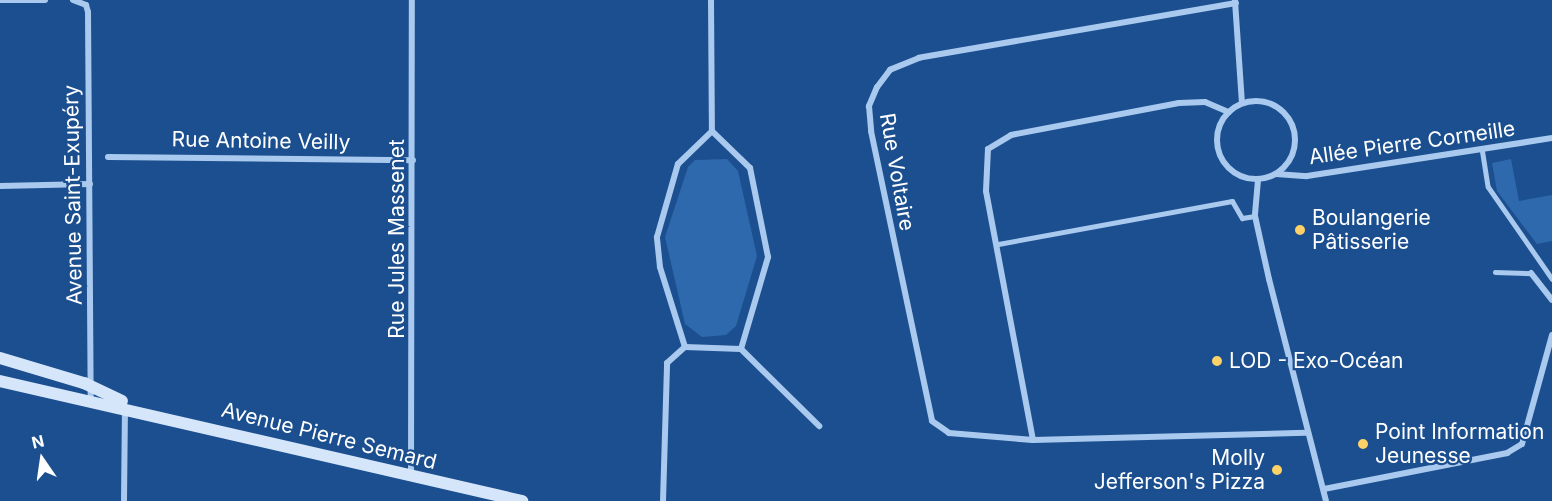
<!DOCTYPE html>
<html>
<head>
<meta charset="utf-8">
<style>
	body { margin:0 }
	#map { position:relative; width:1552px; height:501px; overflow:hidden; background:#1b4f8f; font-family:Inter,sans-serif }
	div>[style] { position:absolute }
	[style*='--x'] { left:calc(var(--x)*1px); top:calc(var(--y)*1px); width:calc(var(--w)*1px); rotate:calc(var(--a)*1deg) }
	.green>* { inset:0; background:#2e69ad }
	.service>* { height:4.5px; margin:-2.25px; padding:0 2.25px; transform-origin:2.25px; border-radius:2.25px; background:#a9c9ee }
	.pedestrian>* { height:5px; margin:-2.5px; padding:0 2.5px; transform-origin:2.5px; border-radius:2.5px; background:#a9c9ee }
	.minor>* { height:6px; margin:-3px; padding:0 3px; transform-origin:3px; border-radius:3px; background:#a9c9ee }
	.minor>.ring { margin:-3px; padding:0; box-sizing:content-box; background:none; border:6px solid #a9c9ee; border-radius:50% }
	.secondary>* { height:12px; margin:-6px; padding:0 6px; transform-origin:6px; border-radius:6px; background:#d6e6fa }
	.dots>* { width:16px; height:16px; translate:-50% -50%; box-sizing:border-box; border:3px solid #1b4f8f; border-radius:50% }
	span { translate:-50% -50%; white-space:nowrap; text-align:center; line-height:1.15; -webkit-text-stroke:4.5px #1b4f8f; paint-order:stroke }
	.street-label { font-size:21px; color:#fff }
	.poi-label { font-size:21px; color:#fff }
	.left { translate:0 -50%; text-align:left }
	.right { translate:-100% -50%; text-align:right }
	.north { position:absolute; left:12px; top:429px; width:60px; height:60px; -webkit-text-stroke:4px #1b4f8f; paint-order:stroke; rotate:347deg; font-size:16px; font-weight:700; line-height:24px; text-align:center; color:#fff }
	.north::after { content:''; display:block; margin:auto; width:21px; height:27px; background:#fff; clip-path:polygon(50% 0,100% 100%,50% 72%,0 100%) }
</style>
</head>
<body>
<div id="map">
	<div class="green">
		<i style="clip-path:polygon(727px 159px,738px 171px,757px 256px,736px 326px,726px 335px,702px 337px,685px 324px,665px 237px,688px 167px,695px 160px)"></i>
		<i style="clip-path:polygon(1511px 159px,1519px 201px,1552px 195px,1552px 241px,1537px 244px,1497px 191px,1492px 163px)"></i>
	</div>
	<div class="service">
		<i style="--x:1495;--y:272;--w:36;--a:2"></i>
	</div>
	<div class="pedestrian">
		<i style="--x:1482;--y:151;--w:36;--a:81"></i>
		<i style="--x:1488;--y:187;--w:112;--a:55.2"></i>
		<i style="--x:998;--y:244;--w:238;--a:-10.4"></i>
		<i style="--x:1232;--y:201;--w:20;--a:60"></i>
		<i style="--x:1242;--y:218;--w:13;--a:-9"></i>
	</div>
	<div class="minor">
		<i style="--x:0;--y:0;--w:45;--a:0"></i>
		<i style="--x:73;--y:0;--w:14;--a:21"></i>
		<i style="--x:86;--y:5;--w:7;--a:74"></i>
		<i style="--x:88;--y:12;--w:388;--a:89.6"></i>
		<i style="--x:711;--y:0;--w:131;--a:89.6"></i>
		<i style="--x:1235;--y:1;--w:102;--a:86.1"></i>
		<i style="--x:1236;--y:3;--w:322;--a:170.2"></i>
		<i style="--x:919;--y:58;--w:31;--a:158"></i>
		<i style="--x:890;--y:70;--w:21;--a:127"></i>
		<i style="--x:877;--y:87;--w:21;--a:113"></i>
		<i style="--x:869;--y:106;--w:25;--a:85"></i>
		<i style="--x:871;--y:131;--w:296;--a:78.1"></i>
		<i style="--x:932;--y:421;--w:21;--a:35"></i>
		<i style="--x:949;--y:433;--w:84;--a:4.8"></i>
		<i style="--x:1033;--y:440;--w:273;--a:-1.5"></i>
		<i class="ring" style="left:1217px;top:101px;width:72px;height:72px"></i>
		<i style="--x:108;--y:157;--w:305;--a:0.6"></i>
		<i style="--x:1276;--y:174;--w:31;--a:4"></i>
		<i style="--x:1307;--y:176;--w:248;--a:-8.8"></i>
		<i style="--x:1258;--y:180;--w:36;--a:95"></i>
		<i style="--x:1255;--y:216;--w:65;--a:77.5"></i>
		<i style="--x:1269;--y:279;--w:229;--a:75.6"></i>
		<i style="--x:0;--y:186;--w:90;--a:-1.3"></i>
		<i style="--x:1531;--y:273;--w:34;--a:52"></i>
		<i style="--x:685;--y:347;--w:84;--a:-107.4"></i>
		<i style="--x:660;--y:267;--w:30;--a:-96"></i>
		<i style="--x:657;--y:237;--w:76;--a:-74"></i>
		<i style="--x:678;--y:164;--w:47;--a:-44.1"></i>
		<i style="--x:741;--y:349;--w:110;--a:44.6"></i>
		<i style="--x:1033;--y:440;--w:253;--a:-100.7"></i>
		<i style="--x:986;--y:191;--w:42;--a:-87.3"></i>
		<i style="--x:988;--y:149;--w:27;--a:-31"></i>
		<i style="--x:1011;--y:135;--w:171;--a:-10.8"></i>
		<i style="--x:1179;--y:103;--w:26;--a:-2"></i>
		<i style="--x:1205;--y:102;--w:26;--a:23"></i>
		<i style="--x:411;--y:476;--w:476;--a:-89.9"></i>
		<i style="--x:1324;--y:489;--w:187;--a:-11.1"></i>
		<i style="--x:1507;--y:453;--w:17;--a:-31"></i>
		<i style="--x:1522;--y:444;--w:113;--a:-74.6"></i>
		<i style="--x:124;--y:501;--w:92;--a:-89.4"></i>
		<i style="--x:663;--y:501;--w:138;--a:-88.3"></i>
		<i style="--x:667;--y:363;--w:24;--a:-42"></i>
		<i style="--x:685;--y:347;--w:56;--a:2"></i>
		<i style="--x:741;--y:349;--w:96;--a:-73.6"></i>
		<i style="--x:768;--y:257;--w:91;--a:-101.4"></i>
		<i style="--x:750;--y:168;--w:53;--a:-135.8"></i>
	</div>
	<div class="secondary">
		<i style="--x:0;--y:358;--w:88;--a:16.6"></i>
		<i style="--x:84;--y:383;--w:42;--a:25.3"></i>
		<i style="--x:0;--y:381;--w:536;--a:12.95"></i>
	</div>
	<div class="dots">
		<i style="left:1300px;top:230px;background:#ffd166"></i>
		<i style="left:1217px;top:361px;background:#ffd166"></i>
		<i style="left:1363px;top:444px;background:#ffd166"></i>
		<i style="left:1277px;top:470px;background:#ffd166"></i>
	</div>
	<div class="street-label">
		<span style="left:261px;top:141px;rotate:1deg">Rue Antoine Veilly</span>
		<span style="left:1412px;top:143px;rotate:-8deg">Allée Pierre Corneille</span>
		<span style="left:897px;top:172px;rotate:80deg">Rue Voltaire</span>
		<span style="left:73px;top:195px;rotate:-91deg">Avenue Saint-Exupéry</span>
		<span style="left:397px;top:239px;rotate:-90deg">Rue Jules Massenet</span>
		<span style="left:329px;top:436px;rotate:14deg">Avenue Pierre Semard</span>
	</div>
	<div class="poi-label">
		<span class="left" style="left:1312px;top:230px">Boulangerie<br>Pâtisserie</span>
		<span class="left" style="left:1229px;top:361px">LOD - Exo-Océan</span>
		<span class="left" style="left:1375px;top:444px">Point Information<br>Jeunesse</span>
		<span class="right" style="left:1265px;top:470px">Molly<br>Jefferson's Pizza</span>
	</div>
	<div class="north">N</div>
</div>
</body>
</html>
